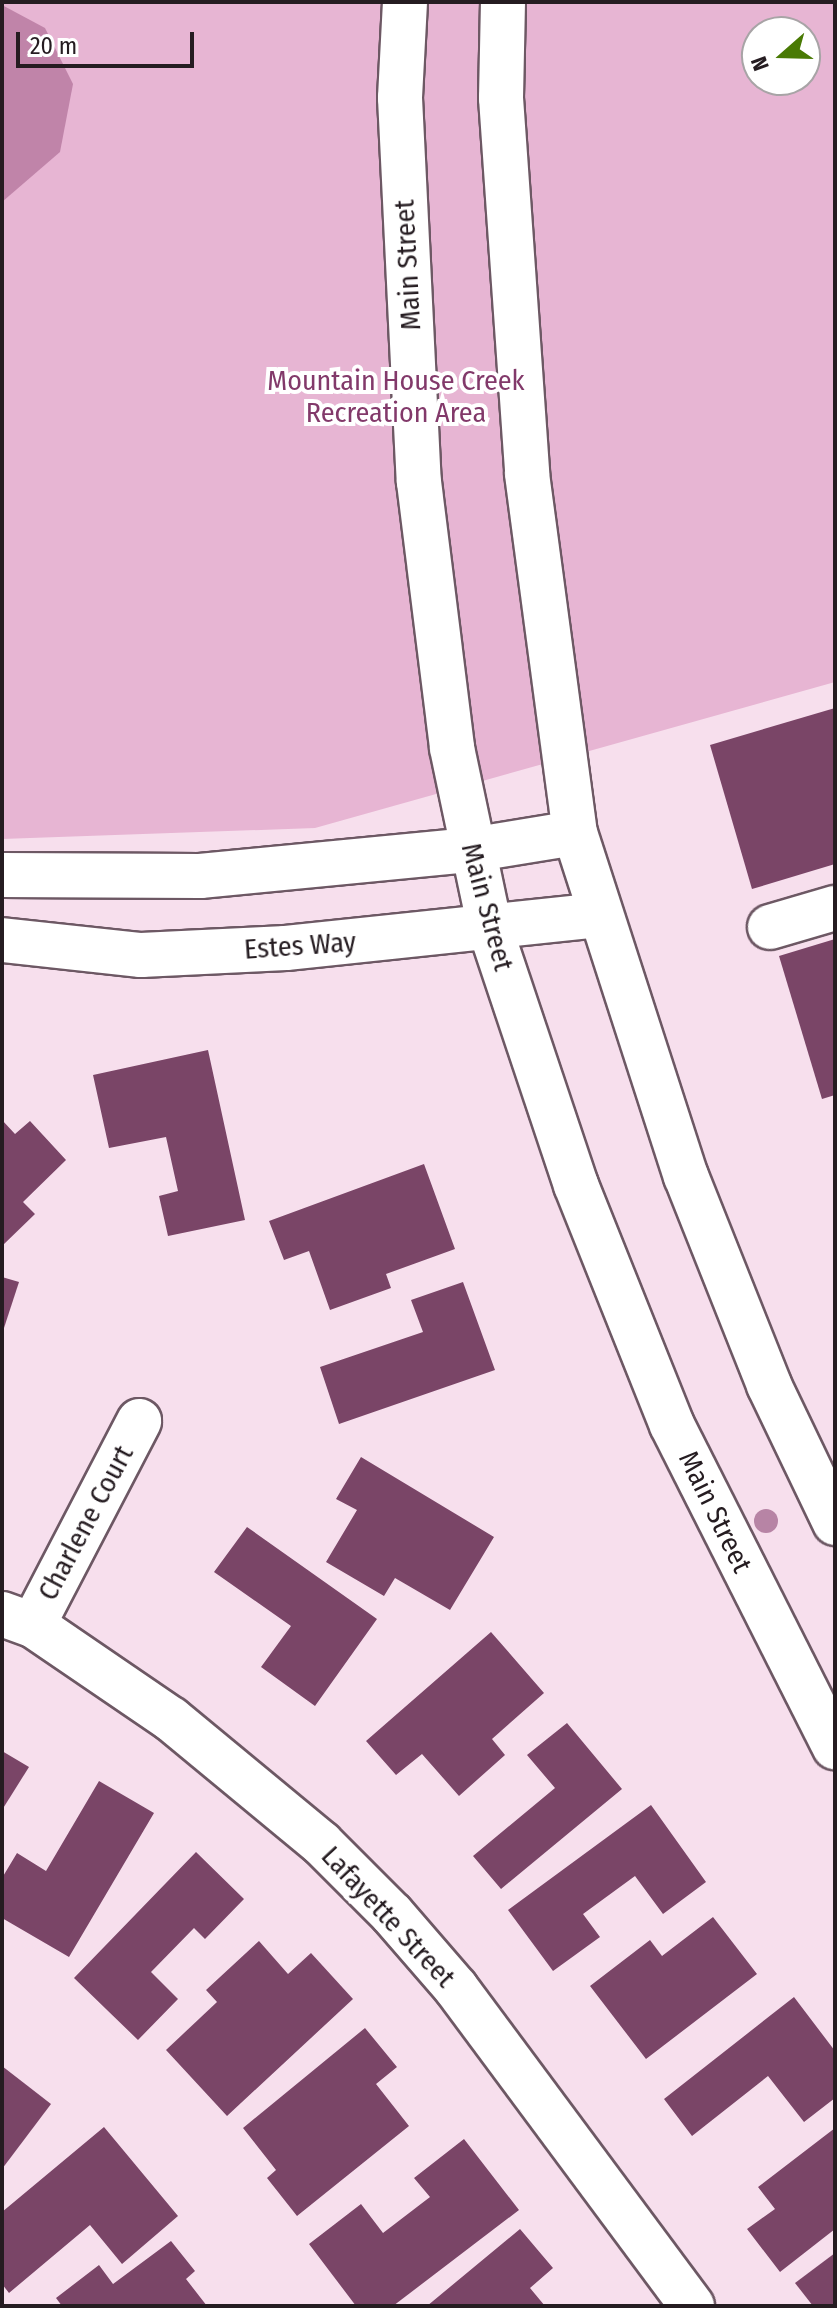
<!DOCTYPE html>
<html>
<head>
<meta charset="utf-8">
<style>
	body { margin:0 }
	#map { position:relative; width:837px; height:2308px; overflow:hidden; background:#f7dfed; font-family:"Fira Sans Condensed",sans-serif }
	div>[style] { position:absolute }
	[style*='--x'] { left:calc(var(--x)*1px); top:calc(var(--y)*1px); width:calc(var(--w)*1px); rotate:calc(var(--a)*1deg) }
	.green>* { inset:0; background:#e7b5d3 }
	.water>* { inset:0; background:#c084a9 }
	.building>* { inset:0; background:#7a4567 }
	.roads { filter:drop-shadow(2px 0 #6d5864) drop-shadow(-2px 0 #6d5864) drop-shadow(0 2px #6d5864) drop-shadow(0 -2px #6d5864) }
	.minor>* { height:44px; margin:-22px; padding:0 22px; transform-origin:22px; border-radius:22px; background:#fff }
	.trees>* { width:24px; height:24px; margin:-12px; border-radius:50%; background:#b784a5 }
	span { translate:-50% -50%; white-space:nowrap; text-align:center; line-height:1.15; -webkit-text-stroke:8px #fff; paint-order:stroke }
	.street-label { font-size:28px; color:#251c21 }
	.park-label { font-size:28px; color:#82396a }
	.frame { position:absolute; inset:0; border:4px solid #251c21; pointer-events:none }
	.north { position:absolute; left:741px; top:16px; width:80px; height:80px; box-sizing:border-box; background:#fff; border:2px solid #a8a4a6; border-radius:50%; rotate:250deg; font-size:22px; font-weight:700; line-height:32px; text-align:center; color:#251c21 }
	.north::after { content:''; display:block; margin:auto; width:28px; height:36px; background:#497a04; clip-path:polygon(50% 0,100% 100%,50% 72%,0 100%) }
	.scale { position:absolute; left:16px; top:32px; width:178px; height:36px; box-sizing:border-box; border:4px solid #251c21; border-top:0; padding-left:10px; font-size:24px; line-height:28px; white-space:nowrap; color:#251c21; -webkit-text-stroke:6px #fff; paint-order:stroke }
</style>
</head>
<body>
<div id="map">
	<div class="green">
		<i style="clip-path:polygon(evenodd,2px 2px,835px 2px,835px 682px,315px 828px,2px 839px,2px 2px,757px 32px,805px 32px,805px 80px,757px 80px,757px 32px)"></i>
	</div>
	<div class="water">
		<i style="clip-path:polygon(2px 5px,45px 28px,73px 84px,60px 152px,2px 202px)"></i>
	</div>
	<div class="building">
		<i style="clip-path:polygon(835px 708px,835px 864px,752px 889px,710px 745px)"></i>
		<i style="clip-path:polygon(835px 939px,835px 1095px,822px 1099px,779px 956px)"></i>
		<i style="clip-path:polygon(208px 1050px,245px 1220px,168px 1236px,159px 1196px,178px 1191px,166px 1137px,109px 1148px,93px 1075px)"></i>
		<i style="clip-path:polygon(2px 1120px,15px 1134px,30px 1121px,66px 1160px,23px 1202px,35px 1214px,2px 1246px)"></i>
		<i style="clip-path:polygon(424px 1164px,455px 1249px,386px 1274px,391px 1288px,330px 1310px,309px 1251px,284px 1260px,269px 1221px)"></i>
		<i style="clip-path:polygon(2px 1277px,19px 1282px,3px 1331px,2px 1331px)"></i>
		<i style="clip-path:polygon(463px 1282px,495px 1370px,339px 1424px,320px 1367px,423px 1332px,411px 1300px)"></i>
		<i style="clip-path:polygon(361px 1457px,494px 1537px,450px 1610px,395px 1578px,384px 1596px,326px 1562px,357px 1510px,336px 1499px)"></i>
		<i style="clip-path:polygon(247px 1527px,377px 1619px,315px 1706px,261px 1667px,291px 1626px,214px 1572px)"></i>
		<i style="clip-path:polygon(491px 1632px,544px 1693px,492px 1739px,505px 1755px,459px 1796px,422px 1754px,396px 1775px,366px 1741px)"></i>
		<i style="clip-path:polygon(567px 1723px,622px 1789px,501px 1889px,473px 1856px,555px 1788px,527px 1755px)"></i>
		<i style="clip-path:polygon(2px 1751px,29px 1767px,2px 1810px)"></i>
		<i style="clip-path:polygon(99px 1781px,154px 1813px,69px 1957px,2px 1918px,2px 1878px,17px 1853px,46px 1871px)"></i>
		<i style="clip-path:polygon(651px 1805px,706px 1882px,663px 1914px,635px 1876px,583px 1914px,600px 1937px,553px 1971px,508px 1910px)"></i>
		<i style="clip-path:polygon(196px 1852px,244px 1899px,205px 1939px,194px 1928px,151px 1972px,178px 1999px,138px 2040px,74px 1978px)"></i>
		<i style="clip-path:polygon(713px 1917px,757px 1974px,646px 2059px,590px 1986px,650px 1940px,662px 1956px)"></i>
		<i style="clip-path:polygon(259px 1941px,288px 1974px,311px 1953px,353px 1999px,227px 2116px,166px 2050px,217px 2002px,206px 1990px)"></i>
		<i style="clip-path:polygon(794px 1997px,835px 2051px,835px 2098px,804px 2122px,768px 2076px,692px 2136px,664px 2099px)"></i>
		<i style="clip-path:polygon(365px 2028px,397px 2067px,376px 2084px,409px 2126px,297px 2216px,267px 2178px,276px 2170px,243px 2128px)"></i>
		<i style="clip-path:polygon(2px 2066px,51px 2104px,2px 2169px)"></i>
		<i style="clip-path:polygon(104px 2127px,178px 2216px,122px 2264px,90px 2225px,9px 2293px,2px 2284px,2px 2212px)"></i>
		<i style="clip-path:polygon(835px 2128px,835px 2229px,780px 2272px,747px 2229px,775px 2209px,758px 2187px)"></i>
		<i style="clip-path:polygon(464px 2139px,519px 2210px,393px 2306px,356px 2306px,309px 2244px,361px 2204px,383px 2233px,430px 2197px,414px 2178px)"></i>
		<i style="clip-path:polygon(520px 2229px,553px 2268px,530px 2288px,545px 2306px,427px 2306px)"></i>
		<i style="clip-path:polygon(171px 2241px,195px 2271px,186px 2279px,207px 2306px,62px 2306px,56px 2298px,99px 2265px,113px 2284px)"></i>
		<i style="clip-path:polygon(835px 2253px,835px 2306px,813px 2306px,795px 2283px)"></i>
	</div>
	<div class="roads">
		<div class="minor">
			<i style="--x:405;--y:2;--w:96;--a:93"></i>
			<i style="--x:400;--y:98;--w:384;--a:87.2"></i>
			<i style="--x:419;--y:482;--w:268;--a:82.9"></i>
			<i style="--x:452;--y:748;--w:184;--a:78.1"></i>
			<i style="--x:490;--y:928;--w:271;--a:71.5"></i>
			<i style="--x:576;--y:1185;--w:258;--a:68.2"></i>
			<i style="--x:672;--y:1425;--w:361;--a:63.2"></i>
			<i style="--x:503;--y:2;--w:96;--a:91.2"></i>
			<i style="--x:501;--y:98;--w:377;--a:86"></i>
			<i style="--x:527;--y:474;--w:362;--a:82.4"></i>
			<i style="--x:575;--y:833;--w:361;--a:72.1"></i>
			<i style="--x:686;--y:1176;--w:225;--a:68.3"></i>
			<i style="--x:769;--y:1385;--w:153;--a:64.4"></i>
			<i style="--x:2;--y:875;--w:198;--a:0.3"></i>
			<i style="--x:200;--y:876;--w:272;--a:-5.5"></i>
			<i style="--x:471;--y:850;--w:105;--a:-9.3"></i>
			<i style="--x:770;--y:927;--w:68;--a:-16.3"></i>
			<i style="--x:2;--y:940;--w:140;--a:6.2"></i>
			<i style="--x:141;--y:955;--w:145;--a:-2.8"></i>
			<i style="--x:286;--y:948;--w:314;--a:-6"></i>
			<i style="--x:2;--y:1614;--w:33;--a:20"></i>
			<i style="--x:33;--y:1625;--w:167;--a:34.3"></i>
			<i style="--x:171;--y:1719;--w:195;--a:39.6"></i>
			<i style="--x:321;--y:1843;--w:100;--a:45"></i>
			<i style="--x:392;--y:1914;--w:98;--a:49.1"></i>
			<i style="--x:456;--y:1988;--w:396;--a:53.4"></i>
			<i style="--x:33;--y:1625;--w:230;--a:-62.5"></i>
		</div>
	</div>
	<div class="trees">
		<i style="left:766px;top:1521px"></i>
	</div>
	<div class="street-label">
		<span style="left:408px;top:265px;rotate:-93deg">Main Street</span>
		<span style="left:487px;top:907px;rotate:75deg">Main Street</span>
		<span style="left:300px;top:946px;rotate:-4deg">Estes Way</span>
		<span style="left:715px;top:1512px;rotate:64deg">Main Street</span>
		<span style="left:86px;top:1523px;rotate:-62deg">Charlene Court</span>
		<span style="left:388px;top:1917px;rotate:47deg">Lafayette Street</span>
	</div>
	<div class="park-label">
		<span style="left:396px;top:397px">Mountain House Creek<br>Recreation Area</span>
	</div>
	<div class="frame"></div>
	<div class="north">N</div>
	<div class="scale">20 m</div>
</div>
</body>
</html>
